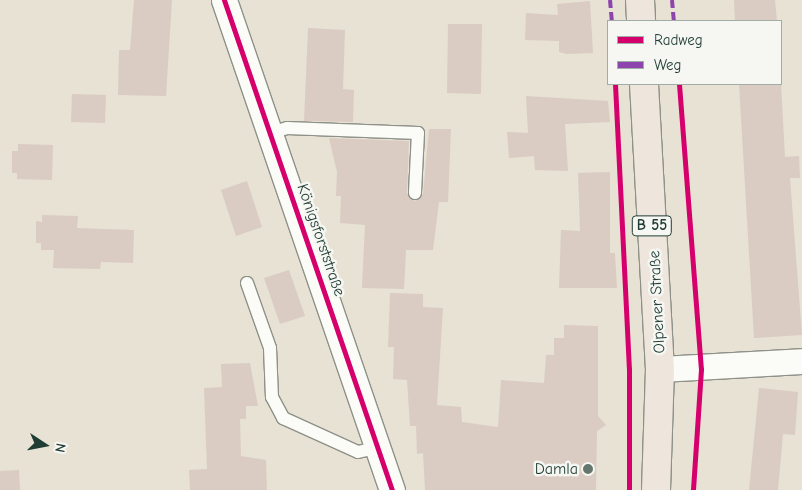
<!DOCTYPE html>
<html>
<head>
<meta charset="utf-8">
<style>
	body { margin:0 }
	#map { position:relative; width:802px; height:490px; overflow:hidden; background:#e7e2d3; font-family:"Comic Neue",sans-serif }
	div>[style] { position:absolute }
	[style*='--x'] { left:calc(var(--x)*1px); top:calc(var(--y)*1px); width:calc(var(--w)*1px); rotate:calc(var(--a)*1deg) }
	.building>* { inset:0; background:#daccc2 }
	.roads { filter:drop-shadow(1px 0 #8e9188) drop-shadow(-1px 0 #8e9188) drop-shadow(0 1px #8e9188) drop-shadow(0 -1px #8e9188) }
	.service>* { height:12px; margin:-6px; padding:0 6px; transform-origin:6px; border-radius:6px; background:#fbfbf8 }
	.minor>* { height:25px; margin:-12.5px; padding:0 12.5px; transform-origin:12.5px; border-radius:12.5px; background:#fbfbf8 }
	.primary>* { height:28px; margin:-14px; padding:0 14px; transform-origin:14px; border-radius:14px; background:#eee5dd }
	.quiet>* { height:4px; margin-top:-2px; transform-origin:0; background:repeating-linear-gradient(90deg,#8e44ad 0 8px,transparent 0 12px) }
	.cycleway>* { height:5px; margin:-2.5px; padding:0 2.5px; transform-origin:2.5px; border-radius:2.5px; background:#d6006c }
	.dots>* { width:14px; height:14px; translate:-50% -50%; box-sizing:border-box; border:2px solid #f6f6f2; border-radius:50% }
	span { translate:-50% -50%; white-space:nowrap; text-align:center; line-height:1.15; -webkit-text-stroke:5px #f6f6f2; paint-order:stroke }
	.shield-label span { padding:1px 4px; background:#f6f6f2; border:1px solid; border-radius:4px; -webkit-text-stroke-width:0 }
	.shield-label { font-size:15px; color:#1f3d34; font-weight:700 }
	.street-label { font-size:16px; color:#1f3d34 }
	.poi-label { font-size:16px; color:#1f3d34 }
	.right { translate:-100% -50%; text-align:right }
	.legend { position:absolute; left:607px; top:20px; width:175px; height:65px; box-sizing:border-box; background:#f6f6f2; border:1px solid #a0aca6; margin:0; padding:6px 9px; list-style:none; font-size:15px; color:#1f3d34 }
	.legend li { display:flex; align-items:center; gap:10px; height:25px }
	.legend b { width:25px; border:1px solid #a0aca6 }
	.north { position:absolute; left:20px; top:420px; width:50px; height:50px; -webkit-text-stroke:4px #f6f6f2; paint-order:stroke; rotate:101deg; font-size:14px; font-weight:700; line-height:20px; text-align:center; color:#1f3d34 }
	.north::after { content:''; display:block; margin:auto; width:18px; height:22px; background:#1f3d34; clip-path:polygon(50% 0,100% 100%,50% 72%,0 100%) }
</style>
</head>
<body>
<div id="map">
	<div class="building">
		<i style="clip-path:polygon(134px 0,172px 0,166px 96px,118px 95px,119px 50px,130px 50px)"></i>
		<i style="clip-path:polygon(734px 0,775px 0,777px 21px,735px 21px)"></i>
		<i style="clip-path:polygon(590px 1px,593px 53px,567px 54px,559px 52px,559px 41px,525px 40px,526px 13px,558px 15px,557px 4px)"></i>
		<i style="clip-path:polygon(448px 24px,482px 24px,481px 94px,447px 93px)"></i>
		<i style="clip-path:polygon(308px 28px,345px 30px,343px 89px,354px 90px,353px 122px,304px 121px)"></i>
		<i style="clip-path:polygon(739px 84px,781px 84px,785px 157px,799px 156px,800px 178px,790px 178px,802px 335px,754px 338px)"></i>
		<i style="clip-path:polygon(72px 94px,106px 95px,105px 123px,71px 122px)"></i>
		<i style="clip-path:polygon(526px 96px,608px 101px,610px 122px,565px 124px,568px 171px,535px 170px,534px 156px,509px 158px,507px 132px,528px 133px)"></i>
		<i style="clip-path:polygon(429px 129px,451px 129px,448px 202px,439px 202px,433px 250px,406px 250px,404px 289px,362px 288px,365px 225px,340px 223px,341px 196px,336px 196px,337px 172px,329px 138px,409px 141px,407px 193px,415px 201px,423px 194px)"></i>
		<i style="clip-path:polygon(18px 144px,53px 145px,52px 180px,17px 179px,17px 173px,12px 173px,12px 151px,18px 151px)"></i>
		<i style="clip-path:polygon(610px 172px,610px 253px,615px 253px,617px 288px,559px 288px,561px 230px,580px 231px,578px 173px)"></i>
		<i style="clip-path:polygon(247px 181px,262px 227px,236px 236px,221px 190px)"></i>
		<i style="clip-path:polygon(42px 215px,78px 216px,77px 228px,134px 230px,133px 263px,101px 262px,100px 269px,53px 268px,54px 250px,41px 250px,41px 243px,36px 243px,36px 221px,42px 222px)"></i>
		<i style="clip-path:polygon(289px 270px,305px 316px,280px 324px,264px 278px)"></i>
		<i style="clip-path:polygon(390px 293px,423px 294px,423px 307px,443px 308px,437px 405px,461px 407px,462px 422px,498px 427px,501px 380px,544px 383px,546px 355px,554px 355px,554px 338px,564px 338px,564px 325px,598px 326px,598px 416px,606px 425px,597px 431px,596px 490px,425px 490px,423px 453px,417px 454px,416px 426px,410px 426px,407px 380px,393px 379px,394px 347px,388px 347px)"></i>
		<i style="clip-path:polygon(250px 363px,258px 406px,246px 406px,246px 419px,240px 419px,241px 456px,266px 460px,267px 490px,190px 490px,189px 470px,207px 469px,204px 388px,222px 387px,221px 364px)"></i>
		<i style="clip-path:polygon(759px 388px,798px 392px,795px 435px,783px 434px,778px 490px,749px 490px)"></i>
		<i style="clip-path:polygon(19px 470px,20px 490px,0 490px,0 471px)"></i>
	</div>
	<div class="roads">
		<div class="service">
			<i style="--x:270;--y:133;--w:18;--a:-16"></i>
			<i style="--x:287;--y:128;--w:131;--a:2.2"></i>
			<i style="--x:418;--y:133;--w:60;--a:92.9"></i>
			<i style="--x:247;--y:283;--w:69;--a:70.5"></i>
			<i style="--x:270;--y:348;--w:49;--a:87.7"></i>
			<i style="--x:272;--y:397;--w:24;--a:62"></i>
			<i style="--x:283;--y:418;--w:82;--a:24.4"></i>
			<i style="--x:358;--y:452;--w:23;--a:-13"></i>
		</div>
		<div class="minor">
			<i style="--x:224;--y:0;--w:518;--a:71.08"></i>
			<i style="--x:660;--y:369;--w:142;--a:-3.2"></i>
		</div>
		<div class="primary">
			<i style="--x:640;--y:0;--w:21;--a:87"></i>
			<i style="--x:644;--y:84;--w:285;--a:86.8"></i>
			<i style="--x:660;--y:369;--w:121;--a:91.9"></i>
		</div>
	</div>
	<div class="quiet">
		<i style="--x:610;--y:0;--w:21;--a:85"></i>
		<i style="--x:672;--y:0;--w:21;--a:85"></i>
	</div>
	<div class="cycleway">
		<i style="--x:224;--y:0;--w:518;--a:71.08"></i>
		<i style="--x:615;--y:84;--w:285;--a:87.2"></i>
		<i style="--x:629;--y:369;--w:121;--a:90"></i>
		<i style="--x:679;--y:84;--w:286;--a:85.6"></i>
		<i style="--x:701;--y:369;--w:121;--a:93.8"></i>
	</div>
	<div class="dots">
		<i style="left:588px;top:469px;background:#65776c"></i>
	</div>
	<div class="shield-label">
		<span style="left:652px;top:226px">B 55</span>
	</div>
	<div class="street-label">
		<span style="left:321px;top:240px;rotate:71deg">Königsforststraße</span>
		<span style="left:657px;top:302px;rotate:-93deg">Olpener Straße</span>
	</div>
	<div class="poi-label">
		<span class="right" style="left:578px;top:469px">Damla</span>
	</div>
	<ul class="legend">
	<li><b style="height:6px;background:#d6006c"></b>Radweg</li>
	<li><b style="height:6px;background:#8e44ad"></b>Weg</li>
	</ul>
	<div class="north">N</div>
</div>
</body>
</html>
